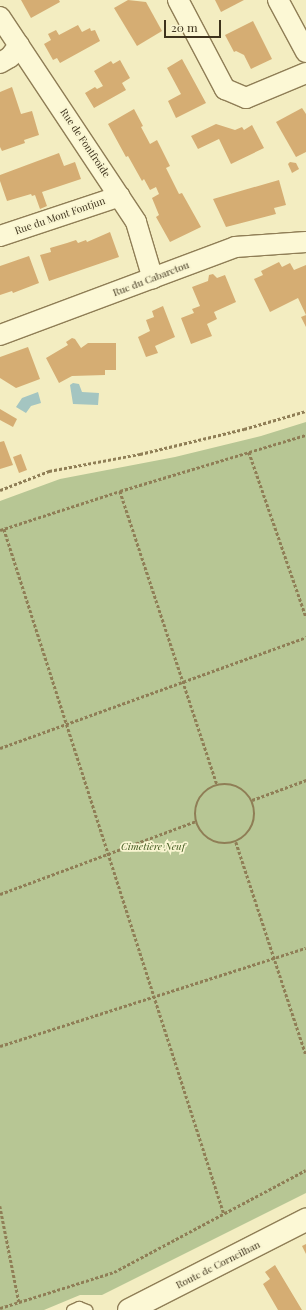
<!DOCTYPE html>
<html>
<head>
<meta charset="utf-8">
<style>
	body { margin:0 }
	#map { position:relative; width:306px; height:1310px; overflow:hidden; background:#f3edc1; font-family:"Playfair Display",serif }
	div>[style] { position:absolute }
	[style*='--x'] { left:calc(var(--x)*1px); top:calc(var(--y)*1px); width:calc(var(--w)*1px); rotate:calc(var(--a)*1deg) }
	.cemetery>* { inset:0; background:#b7c694 }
	.water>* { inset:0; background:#a4c5c1 }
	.building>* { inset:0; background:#d5ad73 }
	.path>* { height:2.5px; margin-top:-1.25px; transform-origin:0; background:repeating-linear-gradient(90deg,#8f7e56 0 3px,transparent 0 5px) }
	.path>.ring { margin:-1.25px; padding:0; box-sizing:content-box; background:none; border:2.5px solid #8f7e56; border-radius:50% }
	.roads { filter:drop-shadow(1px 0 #8f7e56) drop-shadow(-1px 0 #8f7e56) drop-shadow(0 1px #8f7e56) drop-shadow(0 -1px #8f7e56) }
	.lane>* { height:10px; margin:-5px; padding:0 5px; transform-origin:5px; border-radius:5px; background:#fcf8d5 }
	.street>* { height:20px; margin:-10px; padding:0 10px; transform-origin:10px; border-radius:10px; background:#fcf8d5 }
	.secondary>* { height:22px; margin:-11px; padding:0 11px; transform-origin:11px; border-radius:11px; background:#fcf8d5 }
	span { translate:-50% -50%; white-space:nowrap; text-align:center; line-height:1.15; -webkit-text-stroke:3.5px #f9f5d1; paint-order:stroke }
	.street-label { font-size:10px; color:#3d321c }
	.park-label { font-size:10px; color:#425b20; font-style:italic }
	.scale { position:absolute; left:164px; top:20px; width:57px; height:18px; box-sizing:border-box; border:2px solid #3d321c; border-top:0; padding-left:5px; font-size:12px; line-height:14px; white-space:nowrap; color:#3d321c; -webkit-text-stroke:3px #f9f5d1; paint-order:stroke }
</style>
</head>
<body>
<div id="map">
	<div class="cemetery">
		<i style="clip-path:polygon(306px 422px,306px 1193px,102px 1295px,80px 1295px,44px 1310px,0 1310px,0 501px,60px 479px,175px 457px,261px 436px)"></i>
	</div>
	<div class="water">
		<i style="clip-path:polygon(73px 383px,79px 384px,82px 392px,99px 393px,98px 405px,73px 404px,70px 385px)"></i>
		<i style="clip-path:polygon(38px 392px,41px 403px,31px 406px,26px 413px,16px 407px,22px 398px)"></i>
	</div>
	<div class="building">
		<i style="clip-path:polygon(21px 0,59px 0,60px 2px,31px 18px)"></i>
		<i style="clip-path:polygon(128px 0,146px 2px,162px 31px,137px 46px,114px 8px)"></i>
		<i style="clip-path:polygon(215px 0,244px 0,221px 12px)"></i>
		<i style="clip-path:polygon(253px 21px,272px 59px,251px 69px,244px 55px,236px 51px,234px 52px,225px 35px)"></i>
		<i style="clip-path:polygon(78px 25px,82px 32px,90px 28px,91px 31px,95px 30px,100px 41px,60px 63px,57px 58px,53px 60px,44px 44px,51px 40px,48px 34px,56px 30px,59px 35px)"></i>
		<i style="clip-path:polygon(182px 59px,206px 103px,176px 118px,168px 101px,181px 94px,167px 68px)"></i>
		<i style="clip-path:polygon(120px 60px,130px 78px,122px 83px,126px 90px,94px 108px,85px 93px,95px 87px,97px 89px,103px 86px,94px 71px,111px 61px,113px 64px)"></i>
		<i style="clip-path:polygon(12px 87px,21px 114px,32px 111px,39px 135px,24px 140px,25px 143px,2px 151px,0 147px,0 92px)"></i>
		<i style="clip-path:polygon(302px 108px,306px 114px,306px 152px,296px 157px,276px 122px)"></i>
		<i style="clip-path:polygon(134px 109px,143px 126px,141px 127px,150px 144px,157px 140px,170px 166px,166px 168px,179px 194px,182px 193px,201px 227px,170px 242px,156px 217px,159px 215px,152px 198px,159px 194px,156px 187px,150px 190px,144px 179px,142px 181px,128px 156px,126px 157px,108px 124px)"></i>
		<i style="clip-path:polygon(216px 124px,235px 130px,242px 127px,244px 130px,252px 125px,264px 148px,231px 164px,219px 139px,198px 149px,191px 136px)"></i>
		<i style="clip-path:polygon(59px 153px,64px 166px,75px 162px,81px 179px,42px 192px,47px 206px,40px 209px,35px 195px,32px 196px,31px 194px,7px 201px,0 181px,0 175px)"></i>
		<i style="clip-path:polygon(290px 162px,296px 163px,299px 169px,292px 173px,288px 164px)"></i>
		<i style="clip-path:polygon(279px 180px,286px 205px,274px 208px,276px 214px,226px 227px,213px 199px)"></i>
		<i style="clip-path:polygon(110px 232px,119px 257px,49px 281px,40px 255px,51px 252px,50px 248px,67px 243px,76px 240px,78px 243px,86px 240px,87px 242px)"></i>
		<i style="clip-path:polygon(29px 256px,39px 283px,13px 293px,12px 291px,0 295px,0 266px)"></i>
		<i style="clip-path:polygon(279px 262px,282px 267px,290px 263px,294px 270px,306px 265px,306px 327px,301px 317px,306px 315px,298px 298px,270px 312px,254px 279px,263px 275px,261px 271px)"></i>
		<i style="clip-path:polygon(213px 274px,217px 278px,225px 275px,236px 302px,214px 312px,217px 319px,207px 324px,212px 336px,191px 344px,181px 318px,194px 313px,192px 309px,200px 306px,192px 287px,208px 281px,209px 275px)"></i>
		<i style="clip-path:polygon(163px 306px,175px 337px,155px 346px,158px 353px,146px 357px,138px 337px,150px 331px,146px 320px,154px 317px,152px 311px)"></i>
		<i style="clip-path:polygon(72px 338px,75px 339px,81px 348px,88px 343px,116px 343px,116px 370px,105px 370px,105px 375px,72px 376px,59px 383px,46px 358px,68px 345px,66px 342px)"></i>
		<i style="clip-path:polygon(28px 347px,40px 379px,16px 388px,0 378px,0 357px)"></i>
		<i style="clip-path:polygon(0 409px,17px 419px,13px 427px,0 420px)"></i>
		<i style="clip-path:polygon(4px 441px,13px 465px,0 469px,0 442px)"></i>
		<i style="clip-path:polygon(21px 454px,27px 470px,19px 473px,13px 457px)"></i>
		<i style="clip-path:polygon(306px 1244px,306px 1254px,302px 1246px)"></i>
		<i style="clip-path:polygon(275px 1265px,302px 1310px,278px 1310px,263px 1284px,270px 1279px,265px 1272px)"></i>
	</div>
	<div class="path">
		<i style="--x:249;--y:452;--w:175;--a:70.9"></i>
		<i style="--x:0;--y:490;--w:53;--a:-21.2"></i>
		<i style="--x:49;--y:471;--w:93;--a:-10.6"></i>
		<i style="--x:140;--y:454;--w:107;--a:-13.5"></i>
		<i style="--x:244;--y:429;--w:65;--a:-16.2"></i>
		<i style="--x:120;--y:491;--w:310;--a:71.7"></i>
		<i style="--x:4;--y:529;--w:719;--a:72.19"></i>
		<i style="--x:0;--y:530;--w:126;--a:-18"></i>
		<i style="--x:120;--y:491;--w:194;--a:-16.8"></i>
		<i style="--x:0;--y:748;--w:326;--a:-19.9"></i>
		<i class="ring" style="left:195px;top:784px;width:57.5px;height:57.5px"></i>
		<i style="--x:252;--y:800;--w:58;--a:-20.3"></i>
		<i style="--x:236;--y:842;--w:224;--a:71.8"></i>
		<i style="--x:0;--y:894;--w:209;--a:-20.4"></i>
		<i style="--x:0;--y:1046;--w:321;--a:-17.8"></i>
		<i style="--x:0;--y:1206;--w:98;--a:78.8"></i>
		<i style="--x:0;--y:1308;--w:120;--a:-17.5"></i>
		<i style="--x:114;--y:1272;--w:217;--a:-28"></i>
	</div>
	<div class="roads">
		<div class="lane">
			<i style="--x:72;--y:1310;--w:8;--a:-23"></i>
			<i style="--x:79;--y:1307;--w:9;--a:21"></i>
		</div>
		<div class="street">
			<i style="--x:178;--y:0;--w:101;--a:62.2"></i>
			<i style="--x:225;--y:89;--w:23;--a:23"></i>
			<i style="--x:246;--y:98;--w:65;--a:-22.6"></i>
			<i style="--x:278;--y:0;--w:59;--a:61.7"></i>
			<i style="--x:0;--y:17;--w:246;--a:56.4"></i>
			<i style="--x:136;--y:222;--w:59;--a:73.4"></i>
			<i style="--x:0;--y:63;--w:12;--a:-31"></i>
			<i style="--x:10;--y:57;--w:15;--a:-53"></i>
			<i style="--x:0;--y:236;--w:126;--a:-18.4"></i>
			<i style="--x:0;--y:335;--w:251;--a:-20.5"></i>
			<i style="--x:235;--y:247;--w:71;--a:-4"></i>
		</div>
		<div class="secondary">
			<i style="--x:129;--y:1310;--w:199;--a:-27"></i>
		</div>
	</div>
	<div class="street-label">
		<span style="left:85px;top:143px;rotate:56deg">Rue de Fontfroide</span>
		<span style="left:60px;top:216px;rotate:-19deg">Rue du Mont Fontjun</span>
		<span style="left:151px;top:279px;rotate:-21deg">Rue du Cabaretou</span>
		<span style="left:218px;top:1265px;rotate:-27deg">Route de Corneilhan</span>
	</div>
	<div class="park-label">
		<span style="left:153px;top:847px">Cimetière Neuf</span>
	</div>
	<div class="scale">20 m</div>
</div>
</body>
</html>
